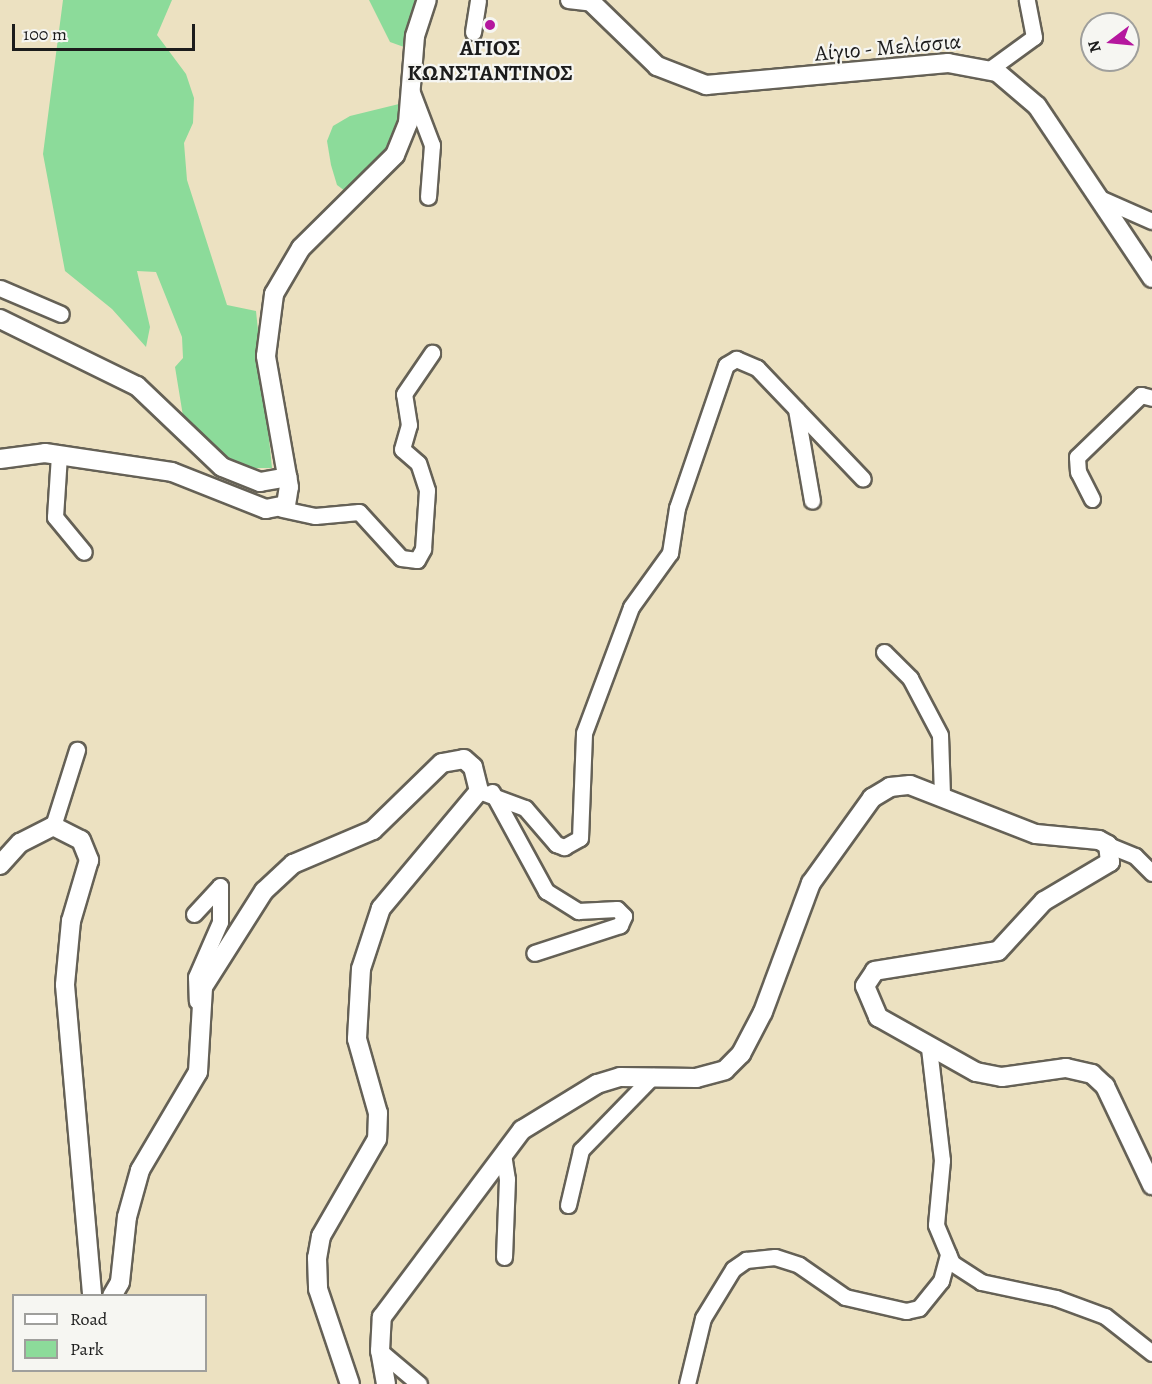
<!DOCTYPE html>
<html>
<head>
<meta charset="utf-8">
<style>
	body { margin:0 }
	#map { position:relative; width:1152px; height:1384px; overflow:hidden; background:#ece1c1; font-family:Alegreya,serif }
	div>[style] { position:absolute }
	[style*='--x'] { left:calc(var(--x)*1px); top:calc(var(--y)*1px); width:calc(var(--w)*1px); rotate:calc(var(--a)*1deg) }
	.green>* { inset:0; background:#8cdb9a }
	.roads { filter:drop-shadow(2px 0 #656156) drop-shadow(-2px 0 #656156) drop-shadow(0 2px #656156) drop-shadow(0 -2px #656156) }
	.minor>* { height:15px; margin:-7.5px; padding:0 7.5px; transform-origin:7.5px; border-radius:7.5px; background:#fff }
	.major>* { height:18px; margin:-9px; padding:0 9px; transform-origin:9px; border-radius:9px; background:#fff }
	.dots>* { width:16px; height:16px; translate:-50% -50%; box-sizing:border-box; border:3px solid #f6f6f2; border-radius:50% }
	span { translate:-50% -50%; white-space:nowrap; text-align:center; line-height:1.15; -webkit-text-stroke:4.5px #f6f6f2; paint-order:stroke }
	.poi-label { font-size:22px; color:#1c1c1c; font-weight:700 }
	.street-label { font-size:22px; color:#1c1c1c }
	.legend { position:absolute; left:12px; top:1294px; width:195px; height:78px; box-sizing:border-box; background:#f6f6f2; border:2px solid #9f9f9c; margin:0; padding:8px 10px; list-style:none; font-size:18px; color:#1c1c1c }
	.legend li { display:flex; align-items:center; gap:12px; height:30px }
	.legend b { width:30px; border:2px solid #9f9f9c }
	.north { position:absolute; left:1080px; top:12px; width:60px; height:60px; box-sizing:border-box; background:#f6f6f2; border:2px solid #9f9f9c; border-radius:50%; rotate:254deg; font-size:16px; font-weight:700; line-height:24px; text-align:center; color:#1c1c1c }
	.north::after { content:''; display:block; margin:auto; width:21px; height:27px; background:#b5179e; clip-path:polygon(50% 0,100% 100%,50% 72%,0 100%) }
	.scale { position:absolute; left:12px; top:24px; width:183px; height:27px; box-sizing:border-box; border:3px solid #1c1c1c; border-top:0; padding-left:8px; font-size:18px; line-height:21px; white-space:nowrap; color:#1c1c1c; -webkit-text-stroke:4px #f6f6f2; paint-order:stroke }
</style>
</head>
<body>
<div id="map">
	<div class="green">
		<i style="clip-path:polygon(63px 0,172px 0,157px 35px,186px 74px,194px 98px,193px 123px,184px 143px,187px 180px,227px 305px,256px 311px,272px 468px,249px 468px,230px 459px,196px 437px,183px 416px,175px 367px,183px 358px,182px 337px,156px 272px,137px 271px,150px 327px,146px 347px,112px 309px,65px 271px,43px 154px)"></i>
		<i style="clip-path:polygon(369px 0,415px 0,404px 47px,390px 42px)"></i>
		<i style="clip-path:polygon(403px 103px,399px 137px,349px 194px,337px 185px,331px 165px,327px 141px,333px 126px,350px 116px)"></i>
	</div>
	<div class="roads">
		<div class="minor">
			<i style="--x:568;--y:0;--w:24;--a:7"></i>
			<i style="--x:473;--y:32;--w:32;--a:-81"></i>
			<i style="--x:990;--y:69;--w:54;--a:-36"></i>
			<i style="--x:1034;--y:37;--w:38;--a:-101"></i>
			<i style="--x:411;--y:90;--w:59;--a:69.1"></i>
			<i style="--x:432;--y:145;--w:52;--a:94.4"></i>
			<i style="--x:1097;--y:197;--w:60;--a:23.6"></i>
			<i style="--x:0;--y:288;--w:66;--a:23.1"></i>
			<i style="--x:796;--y:409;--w:93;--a:80.1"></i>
			<i style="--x:59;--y:455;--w:62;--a:93.7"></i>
			<i style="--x:55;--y:517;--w:45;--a:50.4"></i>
			<i style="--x:1092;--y:499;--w:30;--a:-117"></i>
			<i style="--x:1078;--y:472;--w:15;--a:-94"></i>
			<i style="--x:1077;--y:457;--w:89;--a:-44.1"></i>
			<i style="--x:1141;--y:395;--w:11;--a:15"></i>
			<i style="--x:282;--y:509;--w:34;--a:12"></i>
			<i style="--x:315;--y:516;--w:44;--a:-5.2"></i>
			<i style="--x:359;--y:512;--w:62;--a:47.6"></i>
			<i style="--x:401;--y:558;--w:16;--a:7"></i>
			<i style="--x:417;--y:560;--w:13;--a:-61"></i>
			<i style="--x:423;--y:549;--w:59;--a:-86.1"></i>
			<i style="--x:427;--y:490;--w:28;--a:-108"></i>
			<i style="--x:418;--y:463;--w:21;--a:-139"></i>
			<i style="--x:402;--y:449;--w:25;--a:-74"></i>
			<i style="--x:409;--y:425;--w:31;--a:-99"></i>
			<i style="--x:404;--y:394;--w:50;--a:-55.7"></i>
			<i style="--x:884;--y:652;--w:37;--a:45"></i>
			<i style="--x:910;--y:678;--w:64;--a:62.2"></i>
			<i style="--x:940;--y:735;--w:61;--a:88.1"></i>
			<i style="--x:479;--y:791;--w:49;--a:20.3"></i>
			<i style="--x:525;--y:808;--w:48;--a:49.3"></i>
			<i style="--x:556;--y:844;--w:9;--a:21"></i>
			<i style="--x:564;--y:847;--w:18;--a:-29"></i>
			<i style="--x:580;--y:838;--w:105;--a:-87.8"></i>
			<i style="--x:584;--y:733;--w:134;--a:-69.5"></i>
			<i style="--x:631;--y:607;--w:67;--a:-54.2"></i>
			<i style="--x:670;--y:553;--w:46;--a:-81.2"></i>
			<i style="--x:677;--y:508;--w:151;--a:-71.1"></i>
			<i style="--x:726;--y:365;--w:12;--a:-31"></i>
			<i style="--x:736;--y:359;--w:23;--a:23"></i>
			<i style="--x:757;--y:368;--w:153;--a:46.3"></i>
			<i style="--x:492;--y:792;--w:113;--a:61.4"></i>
			<i style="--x:546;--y:891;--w:38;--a:32"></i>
			<i style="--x:578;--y:911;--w:39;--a:-3"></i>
			<i style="--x:617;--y:909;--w:10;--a:45"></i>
			<i style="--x:624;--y:916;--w:10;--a:114"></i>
			<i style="--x:620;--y:925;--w:90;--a:162"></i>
			<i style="--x:53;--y:826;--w:80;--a:-72.5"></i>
			<i style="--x:1108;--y:845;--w:29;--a:22"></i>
			<i style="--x:1135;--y:856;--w:24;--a:45"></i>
			<i style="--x:194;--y:914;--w:38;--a:-47"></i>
			<i style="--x:220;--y:886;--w:36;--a:90"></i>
			<i style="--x:220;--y:922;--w:60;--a:113.6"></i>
			<i style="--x:196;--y:977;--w:24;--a:88"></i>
			<i style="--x:929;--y:1048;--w:113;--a:83.4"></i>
			<i style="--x:942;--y:1160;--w:65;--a:95.3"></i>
			<i style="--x:936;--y:1225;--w:41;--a:67.2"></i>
			<i style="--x:952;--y:1263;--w:35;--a:33"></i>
			<i style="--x:981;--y:1282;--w:77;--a:12"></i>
			<i style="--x:1056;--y:1298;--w:52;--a:20.2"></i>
			<i style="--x:1105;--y:1316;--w:60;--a:38.2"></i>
			<i style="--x:503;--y:1154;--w:25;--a:81"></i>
			<i style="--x:507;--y:1179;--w:78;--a:92.2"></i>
			<i style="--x:568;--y:1205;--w:57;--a:-76.7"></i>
			<i style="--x:581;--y:1150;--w:103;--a:-45.8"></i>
			<i style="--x:380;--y:1351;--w:51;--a:40.2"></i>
			<i style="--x:687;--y:1384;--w:68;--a:-76.4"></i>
			<i style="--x:703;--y:1318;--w:57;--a:-58.5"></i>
			<i style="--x:733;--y:1269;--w:16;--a:-35"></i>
			<i style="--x:746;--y:1260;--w:29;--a:-6"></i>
			<i style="--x:775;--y:1257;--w:25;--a:18"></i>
			<i style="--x:799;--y:1265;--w:56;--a:34.8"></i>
			<i style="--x:845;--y:1297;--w:63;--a:12.9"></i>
			<i style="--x:906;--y:1311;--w:13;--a:-13"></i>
			<i style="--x:919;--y:1308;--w:35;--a:-51"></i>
			<i style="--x:941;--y:1281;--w:28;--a:-75"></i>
		</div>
		<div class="major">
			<i style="--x:589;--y:0;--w:95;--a:44.1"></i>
			<i style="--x:657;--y:66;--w:53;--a:21.2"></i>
			<i style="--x:706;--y:85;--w:243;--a:-5.2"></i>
			<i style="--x:948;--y:63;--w:50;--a:10.4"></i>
			<i style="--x:997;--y:72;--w:52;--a:40.4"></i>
			<i style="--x:1037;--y:106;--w:207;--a:56.2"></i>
			<i style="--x:0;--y:319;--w:153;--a:26.1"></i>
			<i style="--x:137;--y:386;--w:117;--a:43.6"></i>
			<i style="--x:222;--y:467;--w:41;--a:21.5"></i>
			<i style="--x:260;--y:482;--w:28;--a:-10"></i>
			<i style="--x:0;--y:459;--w:45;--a:-7.6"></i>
			<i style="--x:45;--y:453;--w:128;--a:8.5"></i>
			<i style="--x:172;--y:472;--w:101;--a:21.5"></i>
			<i style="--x:266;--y:509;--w:20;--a:-11"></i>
			<i style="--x:286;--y:505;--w:18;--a:-81"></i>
			<i style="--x:289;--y:487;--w:133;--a:-100"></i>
			<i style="--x:266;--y:356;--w:63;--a:-82.6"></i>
			<i style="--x:274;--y:294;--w:53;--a:-59.6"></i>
			<i style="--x:301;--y:248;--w:132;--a:-44.7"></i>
			<i style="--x:395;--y:155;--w:35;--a:-68"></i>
			<i style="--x:408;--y:123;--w:87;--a:-85.4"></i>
			<i style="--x:415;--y:36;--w:38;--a:-72"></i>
			<i style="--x:0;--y:865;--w:30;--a:-48"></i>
			<i style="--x:20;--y:843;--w:37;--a:-27"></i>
			<i style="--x:53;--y:826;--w:31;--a:27"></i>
			<i style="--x:81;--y:840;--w:22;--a:68"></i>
			<i style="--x:89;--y:860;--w:64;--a:106.4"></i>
			<i style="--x:71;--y:921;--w:64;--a:95.4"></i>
			<i style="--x:65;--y:985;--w:312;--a:85"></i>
			<i style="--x:112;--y:1296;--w:16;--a:-60"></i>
			<i style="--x:120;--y:1282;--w:65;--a:-83.9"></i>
			<i style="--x:127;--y:1217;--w:49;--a:-74.5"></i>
			<i style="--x:140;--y:1170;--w:114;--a:-59.4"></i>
			<i style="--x:198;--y:1072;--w:85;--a:-86.6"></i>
			<i style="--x:203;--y:987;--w:114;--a:-57.6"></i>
			<i style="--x:264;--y:891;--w:40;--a:-43"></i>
			<i style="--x:293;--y:864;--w:87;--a:-23"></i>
			<i style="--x:373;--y:830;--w:96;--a:-44.2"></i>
			<i style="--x:442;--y:763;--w:22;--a:-10"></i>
			<i style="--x:464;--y:759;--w:12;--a:42"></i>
			<i style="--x:473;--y:767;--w:25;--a:76"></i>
			<i style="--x:479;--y:791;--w:153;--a:129.9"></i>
			<i style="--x:381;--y:908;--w:64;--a:108.2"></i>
			<i style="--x:361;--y:969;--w:70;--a:93.3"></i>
			<i style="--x:357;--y:1039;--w:77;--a:74.2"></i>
			<i style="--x:378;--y:1113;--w:26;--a:92"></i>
			<i style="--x:377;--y:1139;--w:112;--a:120"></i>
			<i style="--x:321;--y:1236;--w:22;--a:100"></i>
			<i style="--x:317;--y:1258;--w:31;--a:88"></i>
			<i style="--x:318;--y:1289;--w:100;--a:71.4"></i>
			<i style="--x:386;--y:1384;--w:34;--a:-100"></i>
			<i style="--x:380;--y:1351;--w:34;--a:-87"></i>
			<i style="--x:382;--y:1317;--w:234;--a:-53.2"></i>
			<i style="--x:522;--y:1130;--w:88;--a:-31.5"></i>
			<i style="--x:597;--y:1084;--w:24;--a:-17"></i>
			<i style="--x:620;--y:1077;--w:76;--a:0.8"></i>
			<i style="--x:696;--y:1078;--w:30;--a:-15"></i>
			<i style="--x:725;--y:1070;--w:23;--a:-45"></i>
			<i style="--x:741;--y:1054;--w:47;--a:-62.4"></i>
			<i style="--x:763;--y:1012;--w:138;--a:-69.6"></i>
			<i style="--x:811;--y:883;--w:105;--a:-54.3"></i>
			<i style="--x:872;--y:798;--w:21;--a:-31"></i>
			<i style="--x:890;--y:787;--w:20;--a:-6"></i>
			<i style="--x:910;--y:785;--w:135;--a:21.3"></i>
			<i style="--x:1036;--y:834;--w:63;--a:5.4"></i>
			<i style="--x:1099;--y:840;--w:10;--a:29"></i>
			<i style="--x:1108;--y:845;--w:17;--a:83"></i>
			<i style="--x:1110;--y:862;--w:77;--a:149.4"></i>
			<i style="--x:1044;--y:901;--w:68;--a:132.6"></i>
			<i style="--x:998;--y:951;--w:125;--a:170.8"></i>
			<i style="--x:875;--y:971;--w:18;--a:124"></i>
			<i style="--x:865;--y:986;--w:34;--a:67"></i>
			<i style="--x:878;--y:1017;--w:112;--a:29.3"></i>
			<i style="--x:976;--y:1072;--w:26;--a:11"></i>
			<i style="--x:1002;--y:1077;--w:65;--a:-8"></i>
			<i style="--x:1066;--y:1068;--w:27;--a:13"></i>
			<i style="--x:1092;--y:1074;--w:18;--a:43"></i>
			<i style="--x:1105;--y:1086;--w:110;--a:64.6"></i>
		</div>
	</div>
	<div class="dots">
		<i style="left:490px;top:25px;background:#b5179e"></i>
	</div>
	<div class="poi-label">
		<span style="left:490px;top:61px">ΑΓΙΟΣ<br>ΚΩΝΣΤΑΝΤΙΝΟΣ</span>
	</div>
	<div class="street-label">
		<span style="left:888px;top:48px;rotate:-5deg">Αίγιο - Μελίσσια</span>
	</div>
	<ul class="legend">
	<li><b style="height:8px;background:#fff"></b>Road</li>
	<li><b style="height:16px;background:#8cdb9a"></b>Park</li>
	</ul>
	<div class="north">N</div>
	<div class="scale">100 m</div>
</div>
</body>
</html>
